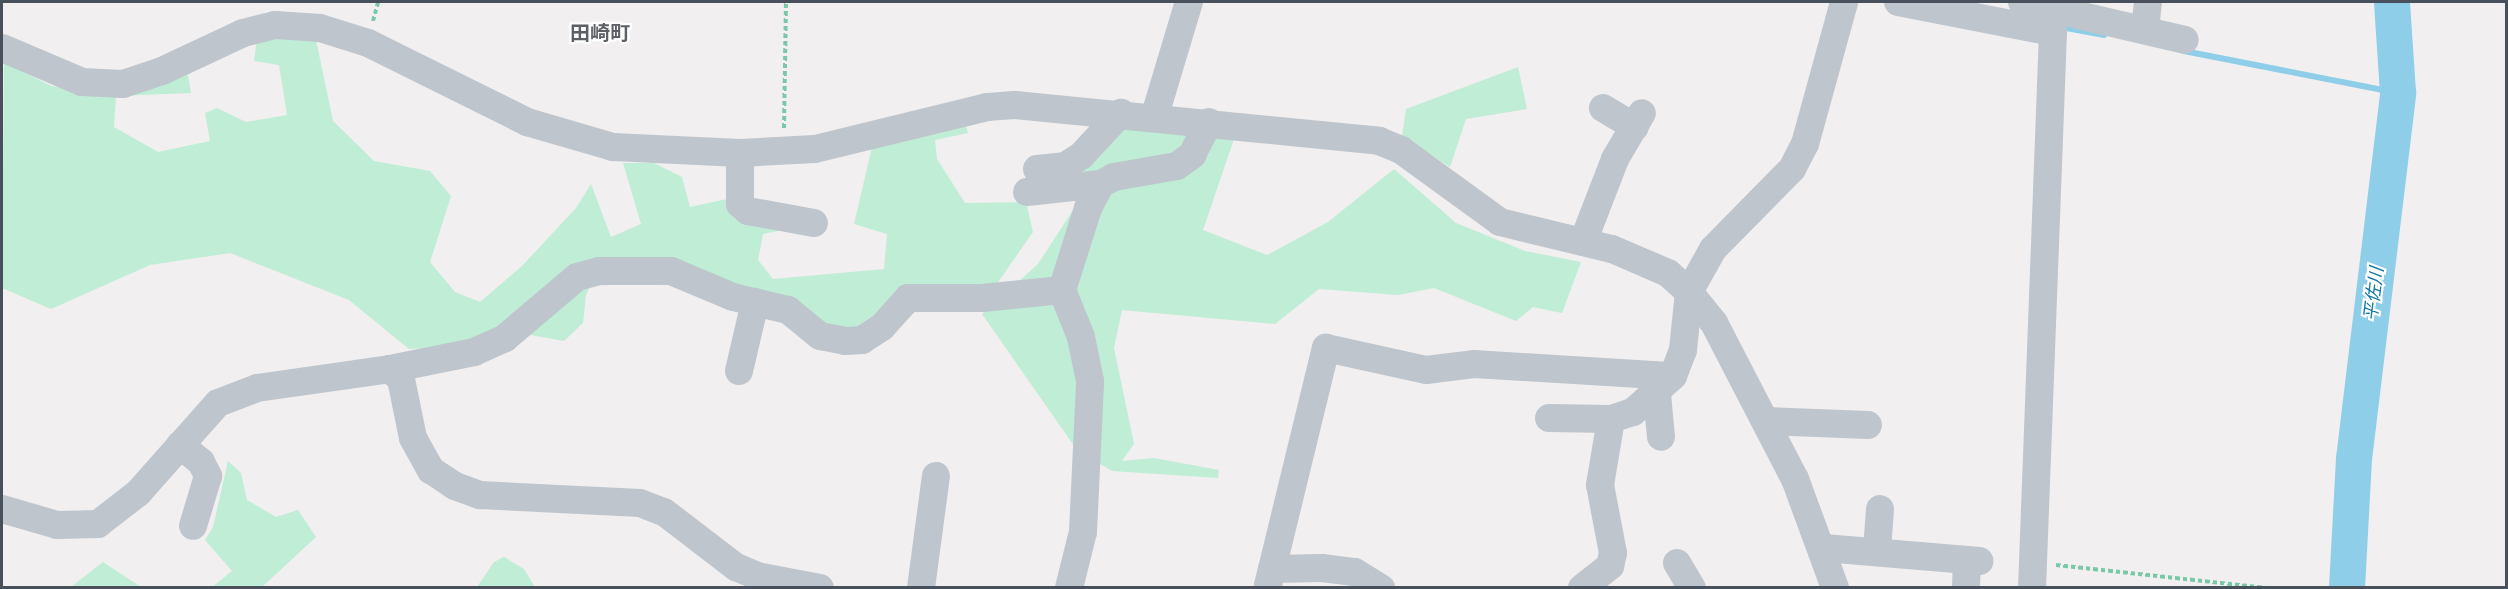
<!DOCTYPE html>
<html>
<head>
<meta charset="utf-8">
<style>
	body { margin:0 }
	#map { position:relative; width:2508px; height:589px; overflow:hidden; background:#f1efef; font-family:Raleway,"Noto Sans JP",sans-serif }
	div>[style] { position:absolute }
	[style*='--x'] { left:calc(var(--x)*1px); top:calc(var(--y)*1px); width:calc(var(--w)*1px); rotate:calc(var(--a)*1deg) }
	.green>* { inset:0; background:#bfedd5 }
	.stream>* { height:6px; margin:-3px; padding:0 3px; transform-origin:3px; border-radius:3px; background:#8fcee8 }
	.river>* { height:36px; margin:-18px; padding:0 18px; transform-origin:18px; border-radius:18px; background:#8fcee8 }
	.path>* { height:4px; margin-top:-2px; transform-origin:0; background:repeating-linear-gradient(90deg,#79c9a8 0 4.5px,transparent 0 7.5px) }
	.minor>* { height:28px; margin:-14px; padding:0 14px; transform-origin:14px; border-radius:14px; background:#bec5cd }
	span { translate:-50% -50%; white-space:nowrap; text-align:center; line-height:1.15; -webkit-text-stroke:4.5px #fff; paint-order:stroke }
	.water-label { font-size:18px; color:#1379a3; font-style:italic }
	.quarter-label { font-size:20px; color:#5c5f64; font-weight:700 }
	.frame { position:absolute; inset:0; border:3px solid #48515b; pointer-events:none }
</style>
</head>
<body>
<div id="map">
	<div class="green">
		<i style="clip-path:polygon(315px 35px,333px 121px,374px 161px,430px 171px,451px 196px,430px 262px,455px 292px,480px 302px,522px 266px,576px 208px,591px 184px,611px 237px,641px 224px,623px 163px,654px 163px,682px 177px,690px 207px,727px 199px,787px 229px,763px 234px,758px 260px,773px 279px,884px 269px,887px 234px,854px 224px,872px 147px,965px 122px,968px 133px,935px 140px,937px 159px,965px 203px,1026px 202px,1033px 232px,994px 288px,845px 332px,601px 260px,586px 295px,583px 323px,564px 341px,502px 330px,468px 345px,409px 349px,349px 300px,230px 253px,150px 265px,51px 309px,2px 288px,4px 62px,51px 86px,100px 93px,188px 75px,191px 93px,116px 96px,114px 127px,158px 152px,210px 141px,205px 113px,217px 108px,246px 122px,287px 115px,279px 65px,254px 61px,257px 38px)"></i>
		<i style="clip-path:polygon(1518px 67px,1527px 109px,1466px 119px,1450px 167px,1402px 136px,1406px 109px)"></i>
		<i style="clip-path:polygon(1124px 124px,1234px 139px,1203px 230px,1267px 255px,1328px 222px,1394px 169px,1456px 223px,1525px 251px,1581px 262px,1562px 313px,1533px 307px,1516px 321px,1434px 288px,1398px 295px,1319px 289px,1275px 324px,1122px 310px,1114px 348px,1134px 444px,1122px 461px,1154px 458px,1219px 470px,1218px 478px,1112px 471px,1077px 450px,982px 314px,1038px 264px,1077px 204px,1075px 173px)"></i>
		<i style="clip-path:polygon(228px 461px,241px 473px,247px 500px,276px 517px,298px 510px,316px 537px,262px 587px,212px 587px,232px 571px,205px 540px,213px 527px)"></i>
		<i style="clip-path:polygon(504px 557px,524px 569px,535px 587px,477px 587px,494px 562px)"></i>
		<i style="clip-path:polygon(103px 562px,141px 587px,71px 587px)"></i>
	</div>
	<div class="stream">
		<i style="--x:2061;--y:27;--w:44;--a:10.5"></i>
		<i style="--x:2184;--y:51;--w:218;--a:11.1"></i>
	</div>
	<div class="river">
		<i style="--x:2347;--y:588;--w:129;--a:-86.9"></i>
		<i style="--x:2354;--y:459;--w:369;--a:-83.1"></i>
		<i style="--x:2398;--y:93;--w:91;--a:-93.8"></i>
	</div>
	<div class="path">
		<i style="--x:373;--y:21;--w:20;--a:-75"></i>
		<i style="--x:784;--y:128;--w:126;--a:-89.1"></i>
		<i style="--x:2056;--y:565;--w:212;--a:6.2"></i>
	</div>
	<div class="minor">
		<i style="--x:1898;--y:2;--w:158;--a:11"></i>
		<i style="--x:2053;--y:32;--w:556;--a:92.16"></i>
		<i style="--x:2022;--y:2;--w:167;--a:13.1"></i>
		<i style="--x:2145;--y:30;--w:28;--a:-84"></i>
		<i style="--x:2;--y:48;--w:87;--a:23"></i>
		<i style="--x:82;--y:82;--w:41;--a:2.8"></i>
		<i style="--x:123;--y:84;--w:41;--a:-18.4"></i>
		<i style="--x:162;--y:71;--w:89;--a:-25.1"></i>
		<i style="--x:243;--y:33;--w:33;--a:-14"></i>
		<i style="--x:275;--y:25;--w:45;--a:3.8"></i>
		<i style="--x:320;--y:28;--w:50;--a:17.4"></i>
		<i style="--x:368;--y:43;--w:178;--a:26.4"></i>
		<i style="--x:527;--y:122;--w:90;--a:16.2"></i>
		<i style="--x:613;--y:147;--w:127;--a:2.7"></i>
		<i style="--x:740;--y:153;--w:75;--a:-3.1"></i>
		<i style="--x:815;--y:149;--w:177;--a:-13.7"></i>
		<i style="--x:987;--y:107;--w:28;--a:-4"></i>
		<i style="--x:1015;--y:105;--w:366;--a:5.6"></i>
		<i style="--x:1379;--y:141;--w:24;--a:22"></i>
		<i style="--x:1401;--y:150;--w:122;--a:36"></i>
		<i style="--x:1500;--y:222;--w:115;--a:13.6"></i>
		<i style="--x:1612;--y:249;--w:61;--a:23.2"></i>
		<i style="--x:1668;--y:273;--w:28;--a:42"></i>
		<i style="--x:1689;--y:292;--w:40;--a:51"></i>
		<i style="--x:1714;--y:323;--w:176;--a:62.6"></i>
		<i style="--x:1795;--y:479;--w:116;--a:69.8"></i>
		<i style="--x:1603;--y:108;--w:37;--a:31"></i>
		<i style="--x:1155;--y:115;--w:118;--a:-73.3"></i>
		<i style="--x:740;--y:153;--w:51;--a:90"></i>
		<i style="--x:740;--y:204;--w:11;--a:41"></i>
		<i style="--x:748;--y:211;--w:67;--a:10.3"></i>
		<i style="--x:1037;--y:169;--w:28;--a:-6"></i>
		<i style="--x:1065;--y:166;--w:19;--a:-32"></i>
		<i style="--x:1081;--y:156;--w:59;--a:-47.1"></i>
		<i style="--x:1027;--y:192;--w:74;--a:-6.2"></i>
		<i style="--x:1583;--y:242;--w:89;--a:-68.9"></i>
		<i style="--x:1615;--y:159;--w:53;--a:-59.6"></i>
		<i style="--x:390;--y:369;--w:86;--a:-11.4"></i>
		<i style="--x:474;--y:352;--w:34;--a:-24"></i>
		<i style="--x:505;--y:338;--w:94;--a:-40.3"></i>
		<i style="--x:577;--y:277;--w:24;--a:-15"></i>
		<i style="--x:600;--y:271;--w:71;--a:0"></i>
		<i style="--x:671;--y:271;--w:67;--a:22.8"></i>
		<i style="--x:733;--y:297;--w:57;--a:13.3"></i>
		<i style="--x:788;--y:310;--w:41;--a:39.1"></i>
		<i style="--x:820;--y:336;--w:25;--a:11"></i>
		<i style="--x:845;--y:341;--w:17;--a:-3"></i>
		<i style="--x:862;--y:340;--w:24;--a:-33"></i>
		<i style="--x:882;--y:327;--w:39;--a:-48"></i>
		<i style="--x:908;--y:298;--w:74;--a:0"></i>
		<i style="--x:982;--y:298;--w:80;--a:-5.7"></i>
		<i style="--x:739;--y:371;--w:71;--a:-76.9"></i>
		<i style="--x:1657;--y:394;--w:43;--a:84.7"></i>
		<i style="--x:1549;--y:418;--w:62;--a:0.9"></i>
		<i style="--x:1765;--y:421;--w:103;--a:2.2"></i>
		<i style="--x:180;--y:445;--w:27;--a:39"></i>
		<i style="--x:201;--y:462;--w:16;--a:63"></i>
		<i style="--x:208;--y:476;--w:52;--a:106.7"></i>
		<i style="--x:2;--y:509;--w:57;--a:16.2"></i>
		<i style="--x:57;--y:525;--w:41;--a:-1.4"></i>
		<i style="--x:98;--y:524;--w:51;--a:-37.8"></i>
		<i style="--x:138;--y:493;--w:120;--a:-48.4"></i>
		<i style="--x:218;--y:403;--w:42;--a:-21"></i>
		<i style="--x:257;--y:388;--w:134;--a:-8.1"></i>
		<i style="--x:390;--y:369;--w:15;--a:42"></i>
		<i style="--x:401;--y:379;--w:60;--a:78.5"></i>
		<i style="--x:413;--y:438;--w:37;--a:61"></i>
		<i style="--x:431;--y:470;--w:29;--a:34"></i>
		<i style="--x:455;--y:486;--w:27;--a:20"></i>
		<i style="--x:480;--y:495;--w:160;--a:2.9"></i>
		<i style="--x:640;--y:503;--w:26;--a:21"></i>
		<i style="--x:664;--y:512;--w:91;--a:37.4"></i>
		<i style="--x:736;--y:567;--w:23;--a:23"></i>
		<i style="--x:757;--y:576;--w:64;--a:10.8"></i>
		<i style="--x:1824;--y:548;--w:156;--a:4.8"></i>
		<i style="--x:1877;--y:550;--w:41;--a:-85.8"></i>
		<i style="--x:1677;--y:563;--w:29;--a:59"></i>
		<i style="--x:1272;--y:569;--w:228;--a:-76.3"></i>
		<i style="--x:1326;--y:348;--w:102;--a:12.4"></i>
		<i style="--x:1426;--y:370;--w:48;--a:-7.1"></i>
		<i style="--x:1474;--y:364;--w:199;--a:3.5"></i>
		<i style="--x:1268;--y:585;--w:16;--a:-76"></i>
		<i style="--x:1272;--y:569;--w:50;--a:-1.1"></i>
		<i style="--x:1322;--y:568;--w:33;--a:7"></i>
		<i style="--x:1355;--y:572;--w:31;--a:32"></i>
		<i style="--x:921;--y:588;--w:113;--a:-82.4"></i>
		<i style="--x:1069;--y:588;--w:58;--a:-76"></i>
		<i style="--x:1083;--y:532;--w:151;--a:-87.3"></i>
		<i style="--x:1090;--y:381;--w:45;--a:-101.6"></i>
		<i style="--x:1081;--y:337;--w:51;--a:-112"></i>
		<i style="--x:1062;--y:290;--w:86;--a:-72.4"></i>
		<i style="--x:1088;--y:208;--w:27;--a:-62"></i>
		<i style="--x:1101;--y:184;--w:15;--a:-28"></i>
		<i style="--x:1114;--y:177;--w:64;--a:-9.9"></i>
		<i style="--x:1177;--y:166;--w:19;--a:-36"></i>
		<i style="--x:1192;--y:155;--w:37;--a:-63"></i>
		<i style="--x:1582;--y:588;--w:36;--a:-38"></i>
		<i style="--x:1610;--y:566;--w:13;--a:-77"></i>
		<i style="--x:1613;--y:553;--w:69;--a:-100.8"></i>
		<i style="--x:1600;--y:485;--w:67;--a:-80.5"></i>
		<i style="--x:1611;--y:419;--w:23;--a:-18"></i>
		<i style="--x:1633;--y:412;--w:54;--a:-42"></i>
		<i style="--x:1673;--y:376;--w:28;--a:-69"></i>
		<i style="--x:1683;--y:350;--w:58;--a:-84.1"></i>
		<i style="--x:1689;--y:292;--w:49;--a:-60.8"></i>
		<i style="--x:1713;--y:249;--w:112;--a:-45.4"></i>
		<i style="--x:1792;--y:169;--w:28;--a:-63"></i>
		<i style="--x:1805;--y:144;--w:147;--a:-74.6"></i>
		<i style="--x:1966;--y:588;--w:28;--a:-88"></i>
	</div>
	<div class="water-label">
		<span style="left:2374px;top:294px;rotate:-83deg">平佐川</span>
	</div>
	<div class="quarter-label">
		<span style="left:600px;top:33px">田崎町</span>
	</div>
	<div class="frame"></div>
</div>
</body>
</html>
